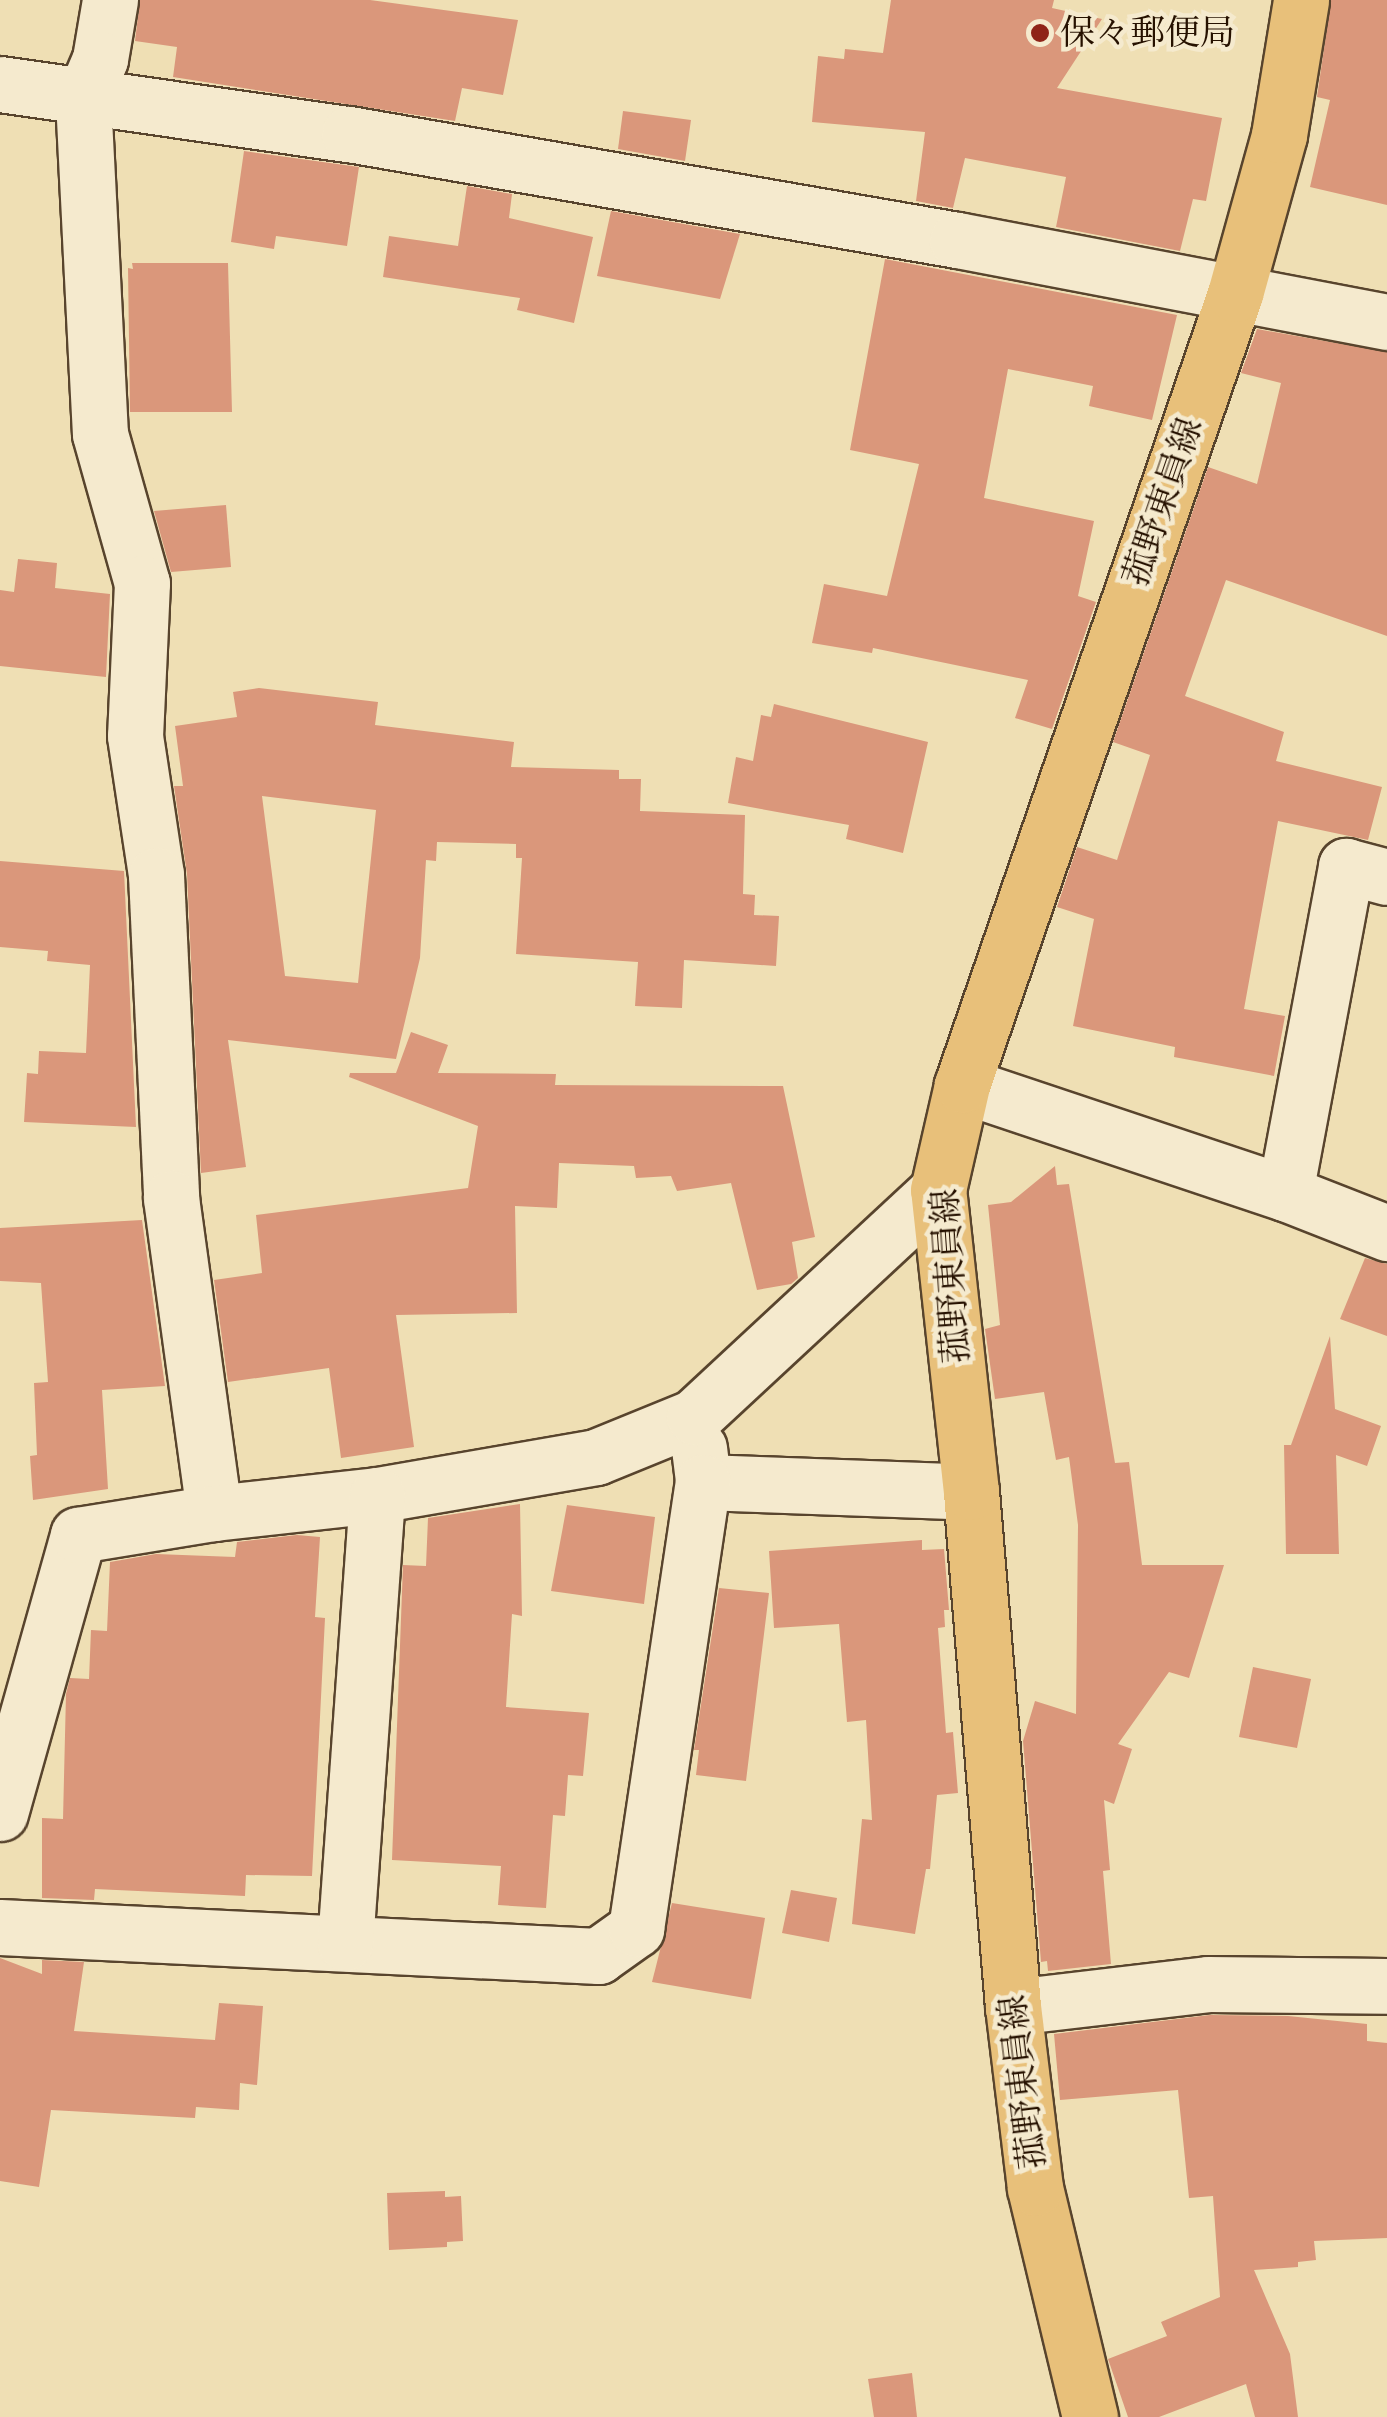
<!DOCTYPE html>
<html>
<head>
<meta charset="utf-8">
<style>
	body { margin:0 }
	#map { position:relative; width:1387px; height:2417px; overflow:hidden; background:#efdfb4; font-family:"IM FELL Double Pica","Noto Serif JP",serif }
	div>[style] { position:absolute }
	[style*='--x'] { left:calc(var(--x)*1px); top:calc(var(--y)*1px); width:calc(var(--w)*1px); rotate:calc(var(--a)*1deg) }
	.building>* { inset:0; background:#da977b }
	.roads { filter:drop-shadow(2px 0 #58442d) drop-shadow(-2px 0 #58442d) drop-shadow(0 2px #58442d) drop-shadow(0 -2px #58442d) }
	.minor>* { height:55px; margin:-27.5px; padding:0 27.5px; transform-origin:27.5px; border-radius:27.5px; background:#f5eace }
	.major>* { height:55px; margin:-27.5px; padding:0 27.5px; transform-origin:27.5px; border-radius:27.5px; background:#e8c07a }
	.dots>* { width:28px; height:28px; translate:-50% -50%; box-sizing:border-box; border:5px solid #f5eace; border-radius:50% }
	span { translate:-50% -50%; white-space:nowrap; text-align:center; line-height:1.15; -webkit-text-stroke:9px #f5eace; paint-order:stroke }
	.poi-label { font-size:35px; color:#261100 }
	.left { translate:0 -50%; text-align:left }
	.street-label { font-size:35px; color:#261100 }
</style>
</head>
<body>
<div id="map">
	<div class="building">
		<i style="clip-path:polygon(140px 0,370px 0,518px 20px,503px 95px,462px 88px,455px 121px,173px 77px,177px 47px,135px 41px)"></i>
		<i style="clip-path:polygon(891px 0,1054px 0,1052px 8px,1102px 19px,1057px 88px,1222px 118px,1206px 201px,1193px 199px,1180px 251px,1056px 227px,1066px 177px,965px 158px,953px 208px,916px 201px,925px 132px,812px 122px,818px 56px,844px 59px,845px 49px,883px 53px)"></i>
		<i style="clip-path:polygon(1331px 0,1387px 0,1387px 205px,1310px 187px,1330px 100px,1317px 97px)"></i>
		<i style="clip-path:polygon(623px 111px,691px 120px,685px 161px,618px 149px)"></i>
		<i style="clip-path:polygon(244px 151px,359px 167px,347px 246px,276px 236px,274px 249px,231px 242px)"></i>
		<i style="clip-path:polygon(467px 186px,512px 194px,509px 218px,593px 237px,574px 323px,517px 310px,520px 298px,383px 277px,389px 236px,458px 246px)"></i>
		<i style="clip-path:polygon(611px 211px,740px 234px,720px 299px,597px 276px)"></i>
		<i style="clip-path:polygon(885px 259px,1177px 315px,1152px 420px,1089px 406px,1093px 386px,1008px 369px,984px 498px,1094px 521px,1078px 596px,1096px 602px,1052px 729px,1015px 718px,1028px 680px,873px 648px,872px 653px,812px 643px,824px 584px,887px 596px,919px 464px,850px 450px)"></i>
		<i style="clip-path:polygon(132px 263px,228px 263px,232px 412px,130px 412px,128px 268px,133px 269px)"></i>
		<i style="clip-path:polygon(1257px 329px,1387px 352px,1387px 636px,1226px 580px,1185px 696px,1284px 732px,1276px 761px,1382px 787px,1368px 840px,1278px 821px,1244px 1009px,1285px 1016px,1274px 1076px,1174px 1057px,1175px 1047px,1073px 1026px,1094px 919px,1057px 907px,1077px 847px,1117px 860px,1150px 755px,1113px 742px,1208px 467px,1257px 484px,1281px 383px,1241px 373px)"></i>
		<i style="clip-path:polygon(226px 505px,231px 567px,171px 572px,154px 511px)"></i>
		<i style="clip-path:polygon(18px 559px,57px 563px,55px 588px,110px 594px,106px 677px,0 666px,0 590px,14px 592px)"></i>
		<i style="clip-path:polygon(evenodd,259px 688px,378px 702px,375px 725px,514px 742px,511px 767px,619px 770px,619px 779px,641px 779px,640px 811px,745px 815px,743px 894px,755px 895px,754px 915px,779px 916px,776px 966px,684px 960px,682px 1008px,635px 1006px,638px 962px,516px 954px,522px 858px,516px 858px,516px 844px,437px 842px,436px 861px,426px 860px,420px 958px,396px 1059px,228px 1040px,246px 1167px,201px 1173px,187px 874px,174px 786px,183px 786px,175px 726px,237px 717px,233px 692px,259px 688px,262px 796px,376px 810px,358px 983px,285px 976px,262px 796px)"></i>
		<i style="clip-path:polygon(774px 704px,928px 742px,903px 853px,846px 839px,849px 825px,728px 803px,736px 757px,753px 761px,761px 715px,771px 717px)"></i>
		<i style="clip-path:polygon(0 861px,124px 871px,136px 1127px,24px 1122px,27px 1073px,38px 1074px,39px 1051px,86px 1053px,90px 965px,47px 961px,48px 951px,0 947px)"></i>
		<i style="clip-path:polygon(411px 1032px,448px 1045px,438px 1073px,556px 1074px,555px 1085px,783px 1086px,815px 1237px,792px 1242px,798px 1278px,791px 1284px,757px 1290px,731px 1183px,677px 1191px,671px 1176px,636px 1178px,634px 1166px,559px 1163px,557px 1208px,515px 1206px,517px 1313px,396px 1315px,414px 1447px,341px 1458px,329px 1368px,228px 1382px,214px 1280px,262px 1273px,256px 1215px,468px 1188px,478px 1126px,349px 1077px,350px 1073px,396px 1073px)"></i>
		<i style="clip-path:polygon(1055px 1166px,1057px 1185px,1069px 1184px,1115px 1463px,1129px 1462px,1142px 1565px,1224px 1565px,1189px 1678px,1169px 1672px,1118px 1744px,1132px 1749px,1114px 1804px,1104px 1800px,1110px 1870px,1103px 1871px,1111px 1964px,1048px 1971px,1047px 1961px,1041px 1962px,1023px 1741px,1035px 1701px,1076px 1714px,1078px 1525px,1069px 1457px,1056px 1460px,1044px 1392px,995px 1399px,985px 1329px,1000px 1325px,988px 1205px,1011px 1202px)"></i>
		<i style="clip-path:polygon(142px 1220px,165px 1386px,102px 1390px,108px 1489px,33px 1500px,30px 1456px,37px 1455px,34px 1383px,48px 1382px,41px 1283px,0 1281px,0 1228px)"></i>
		<i style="clip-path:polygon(1365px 1258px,1387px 1264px,1387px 1336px,1340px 1319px)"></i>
		<i style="clip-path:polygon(1330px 1336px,1335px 1409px,1381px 1426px,1367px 1466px,1336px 1455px,1339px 1554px,1286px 1554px,1284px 1445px,1291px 1445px)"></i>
		<i style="clip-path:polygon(520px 1504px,522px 1616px,512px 1614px,506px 1707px,589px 1713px,583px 1776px,568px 1775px,565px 1816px,553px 1815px,546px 1908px,498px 1905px,501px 1866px,392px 1860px,403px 1565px,426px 1566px,428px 1518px)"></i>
		<i style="clip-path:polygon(567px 1505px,655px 1517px,644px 1604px,551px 1591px)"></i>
		<i style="clip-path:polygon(297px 1535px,320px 1537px,315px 1617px,325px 1618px,312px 1876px,246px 1875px,245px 1896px,95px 1889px,94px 1900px,42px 1898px,42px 1818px,63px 1819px,66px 1694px,70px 1678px,89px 1679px,91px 1630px,107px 1631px,110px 1562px,156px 1554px,235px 1557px,237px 1542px)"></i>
		<i style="clip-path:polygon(922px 1540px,922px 1550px,944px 1549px,949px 1610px,944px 1610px,945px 1627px,938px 1628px,946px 1733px,953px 1732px,958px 1793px,937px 1795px,930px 1869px,926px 1869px,915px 1934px,852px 1924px,862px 1819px,872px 1820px,866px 1720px,847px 1722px,839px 1624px,774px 1628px,769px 1551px)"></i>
		<i style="clip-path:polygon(719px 1588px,769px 1593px,746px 1781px,696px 1775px,699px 1750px,694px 1750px)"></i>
		<i style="clip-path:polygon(1253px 1667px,1311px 1679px,1297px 1748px,1239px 1737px)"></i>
		<i style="clip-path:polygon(791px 1890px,837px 1898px,829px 1942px,782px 1933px)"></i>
		<i style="clip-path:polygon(672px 1903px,765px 1918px,751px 1999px,652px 1982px)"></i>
		<i style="clip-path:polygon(0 1958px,42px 1974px,42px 1960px,84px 1962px,74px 2031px,215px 2040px,219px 2003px,263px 2006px,257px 2085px,240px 2083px,239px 2110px,196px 2107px,195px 2118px,51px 2110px,39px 2187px,0 2181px)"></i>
		<i style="clip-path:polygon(1210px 2015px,1288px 2016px,1367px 2024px,1367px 2041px,1387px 2043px,1387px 2238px,1314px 2241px,1316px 2260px,1298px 2262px,1298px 2267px,1254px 2270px,1290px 2354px,1298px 2417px,1255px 2417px,1246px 2384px,1159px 2417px,1128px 2417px,1108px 2359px,1167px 2336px,1161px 2322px,1220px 2297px,1213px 2196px,1189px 2198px,1178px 2090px,1060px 2100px,1054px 2034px)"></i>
		<i style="clip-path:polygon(445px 2191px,445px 2197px,461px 2196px,463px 2241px,447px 2242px,447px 2247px,389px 2250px,387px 2193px)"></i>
		<i style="clip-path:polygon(912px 2373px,917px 2417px,874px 2417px,868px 2379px)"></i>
	</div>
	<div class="roads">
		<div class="minor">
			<i style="--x:110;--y:0;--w:60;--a:99.6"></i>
			<i style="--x:100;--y:59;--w:43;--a:113"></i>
			<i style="--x:83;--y:99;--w:335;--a:87.1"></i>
			<i style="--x:100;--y:434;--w:155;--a:74.3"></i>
			<i style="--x:142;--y:583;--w:153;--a:92.6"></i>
			<i style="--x:135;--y:736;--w:141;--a:81.4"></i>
			<i style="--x:156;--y:875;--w:323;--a:87.3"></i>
			<i style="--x:171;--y:1198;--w:318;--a:82.2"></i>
			<i style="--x:0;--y:84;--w:353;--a:8.2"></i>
			<i style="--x:349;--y:134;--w:617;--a:9.89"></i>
			<i style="--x:957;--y:240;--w:438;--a:10.8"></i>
			<i style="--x:962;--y:1085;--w:341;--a:18.5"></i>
			<i style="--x:1285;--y:1193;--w:110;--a:21.4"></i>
			<i style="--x:1285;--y:1193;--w:333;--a:-79.4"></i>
			<i style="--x:1346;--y:866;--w:42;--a:15"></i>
			<i style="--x:699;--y:1448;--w:34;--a:83"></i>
			<i style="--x:703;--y:1482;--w:268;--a:2.1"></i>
			<i style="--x:0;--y:1813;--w:289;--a:-74.3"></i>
			<i style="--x:78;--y:1535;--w:138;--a:-9.2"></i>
			<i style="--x:214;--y:1513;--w:164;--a:-6.3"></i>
			<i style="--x:377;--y:1495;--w:222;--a:-9.8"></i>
			<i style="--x:596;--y:1457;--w:106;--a:-22.2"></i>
			<i style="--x:694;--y:1417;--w:333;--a:-42.9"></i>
			<i style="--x:0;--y:1927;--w:599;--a:2.78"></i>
			<i style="--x:598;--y:1956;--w:47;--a:-35.4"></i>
			<i style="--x:636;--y:1929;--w:452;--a:-81.5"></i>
			<i style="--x:345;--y:1943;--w:449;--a:-85.9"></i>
			<i style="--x:1013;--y:2007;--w:196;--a:-6.7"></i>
			<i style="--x:1208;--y:1984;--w:179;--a:0.6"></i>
		</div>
		<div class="major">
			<i style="--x:1090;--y:2417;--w:236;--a:-103.5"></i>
			<i style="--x:1035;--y:2188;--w:182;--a:-96.9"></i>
			<i style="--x:1013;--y:2007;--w:517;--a:-94.66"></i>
			<i style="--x:971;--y:1492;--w:304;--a:-96.2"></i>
			<i style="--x:938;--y:1190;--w:108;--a:-77.1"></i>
			<i style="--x:962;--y:1085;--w:837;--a:-70.96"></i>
			<i style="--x:1235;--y:294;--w:165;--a:-74.5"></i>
			<i style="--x:1279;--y:135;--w:137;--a:-80.7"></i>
		</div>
	</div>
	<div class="dots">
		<i style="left:1040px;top:33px;background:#8f2418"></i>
	</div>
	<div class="poi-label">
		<span class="left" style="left:1060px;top:33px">保々郵便局</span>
	</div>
	<div class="street-label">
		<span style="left:1163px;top:502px;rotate:-71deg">菰野東員線</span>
		<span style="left:951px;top:1276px;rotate:-94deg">菰野東員線</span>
		<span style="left:1023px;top:2082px;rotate:-97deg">菰野東員線</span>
	</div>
</div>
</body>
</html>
